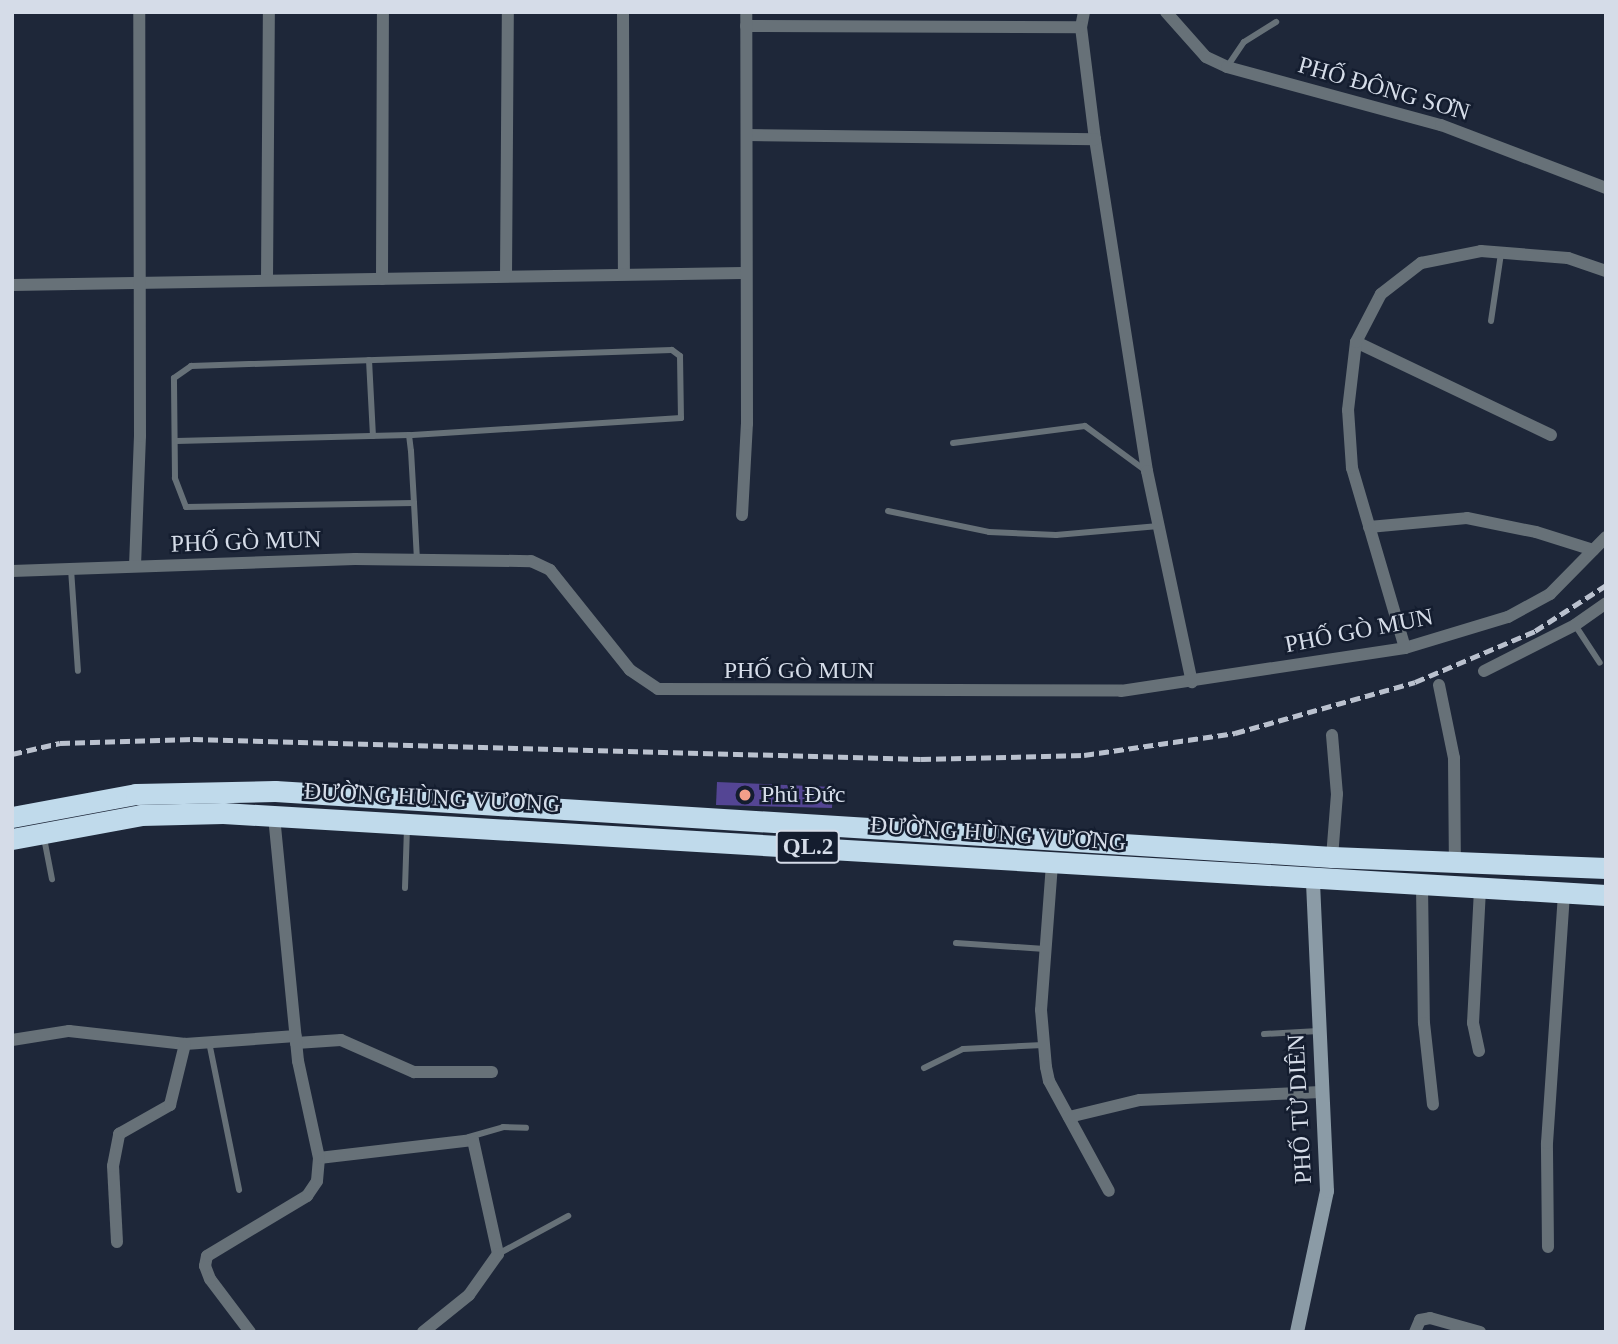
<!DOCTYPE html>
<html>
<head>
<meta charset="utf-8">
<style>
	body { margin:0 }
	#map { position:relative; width:1618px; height:1344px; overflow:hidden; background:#1e2739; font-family:Georgia,serif }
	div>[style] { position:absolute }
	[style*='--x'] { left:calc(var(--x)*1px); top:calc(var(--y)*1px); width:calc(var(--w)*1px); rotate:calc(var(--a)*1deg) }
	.building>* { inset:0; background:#544594 }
	.lane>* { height:6px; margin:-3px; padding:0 3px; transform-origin:3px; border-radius:3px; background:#677178 }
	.street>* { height:12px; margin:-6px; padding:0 6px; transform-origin:6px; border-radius:6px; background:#677178 }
	.secondary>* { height:14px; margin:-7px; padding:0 7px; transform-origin:7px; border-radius:7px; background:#8b9ba6 }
	.highway>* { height:21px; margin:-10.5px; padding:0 10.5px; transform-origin:10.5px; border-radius:10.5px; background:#c0daeb }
	.rail>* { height:4.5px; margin-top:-2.25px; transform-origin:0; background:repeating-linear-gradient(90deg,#bac1ce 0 10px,transparent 0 15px) }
	.dots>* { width:19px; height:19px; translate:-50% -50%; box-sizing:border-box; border:4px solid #141d2f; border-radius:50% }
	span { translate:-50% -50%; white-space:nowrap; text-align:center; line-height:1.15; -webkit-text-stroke:5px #141d2f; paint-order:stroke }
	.shield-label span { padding:2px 5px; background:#141d2f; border:2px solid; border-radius:5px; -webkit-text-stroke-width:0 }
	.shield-label { font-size:23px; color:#d5dce8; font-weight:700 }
	.street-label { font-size:24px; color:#d5dce8 }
	.poi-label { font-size:24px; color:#d5dce8 }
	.left { translate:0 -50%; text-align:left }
	.frame { position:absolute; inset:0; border:14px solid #d5dce8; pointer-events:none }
</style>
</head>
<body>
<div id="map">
	<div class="building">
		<i style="clip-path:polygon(717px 782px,833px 787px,832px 808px,716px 805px)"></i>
	</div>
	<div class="lane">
		<i style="--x:1227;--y:67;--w:30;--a:-56"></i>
		<i style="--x:1244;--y:42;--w:38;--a:-32"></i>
		<i style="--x:1491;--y:321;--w:69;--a:-81.6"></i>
		<i style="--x:369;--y:360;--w:76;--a:87"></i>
		<i style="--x:176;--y:441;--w:233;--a:-1.5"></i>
		<i style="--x:953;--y:443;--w:133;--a:-7.3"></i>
		<i style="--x:1085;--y:426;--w:74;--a:36.3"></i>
		<i style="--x:414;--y:503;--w:228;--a:179"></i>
		<i style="--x:186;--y:507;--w:31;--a:-111"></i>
		<i style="--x:175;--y:478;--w:100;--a:-90.6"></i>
		<i style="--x:174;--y:378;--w:21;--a:-35"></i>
		<i style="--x:191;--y:366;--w:481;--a:-1.9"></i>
		<i style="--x:672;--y:350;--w:10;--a:37"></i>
		<i style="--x:680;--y:356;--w:62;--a:89.1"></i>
		<i style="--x:681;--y:418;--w:273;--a:176.4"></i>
		<i style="--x:409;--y:435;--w:16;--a:83"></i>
		<i style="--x:411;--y:451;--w:52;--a:86.7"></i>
		<i style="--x:414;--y:503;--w:57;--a:87"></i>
		<i style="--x:888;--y:511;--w:103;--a:11.7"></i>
		<i style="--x:989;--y:532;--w:67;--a:2.6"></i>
		<i style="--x:1056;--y:535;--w:103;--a:-5"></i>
		<i style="--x:71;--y:569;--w:102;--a:86.1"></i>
		<i style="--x:1575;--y:625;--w:45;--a:56.7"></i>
		<i style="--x:44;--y:838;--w:42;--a:79"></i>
		<i style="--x:405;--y:888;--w:60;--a:-88.1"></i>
		<i style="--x:956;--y:943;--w:89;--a:3.9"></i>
		<i style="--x:1264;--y:1034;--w:54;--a:-3.2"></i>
		<i style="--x:209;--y:1042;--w:151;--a:78.5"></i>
		<i style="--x:924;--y:1068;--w:43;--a:-26"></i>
		<i style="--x:963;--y:1049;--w:80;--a:-2.9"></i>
		<i style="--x:469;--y:1137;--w:35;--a:-16"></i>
		<i style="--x:503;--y:1127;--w:23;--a:2"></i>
		<i style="--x:498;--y:1254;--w:80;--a:-28.5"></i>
	</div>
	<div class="street">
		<i style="--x:623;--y:12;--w:261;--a:89.8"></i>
		<i style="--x:1084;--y:12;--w:15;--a:101"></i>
		<i style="--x:1081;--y:27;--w:113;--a:82.9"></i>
		<i style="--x:1095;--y:139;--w:336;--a:81.1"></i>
		<i style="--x:1147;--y:471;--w:216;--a:78"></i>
		<i style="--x:1166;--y:12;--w:60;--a:48.4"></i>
		<i style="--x:1206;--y:57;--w:23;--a:25"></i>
		<i style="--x:1227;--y:67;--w:222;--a:15.2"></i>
		<i style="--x:1441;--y:125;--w:177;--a:20.9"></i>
		<i style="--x:746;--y:26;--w:335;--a:0.2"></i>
		<i style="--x:747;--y:135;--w:348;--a:0.7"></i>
		<i style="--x:506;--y:276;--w:264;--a:-89.6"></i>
		<i style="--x:382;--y:279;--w:267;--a:-89.8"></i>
		<i style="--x:267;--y:280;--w:268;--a:-89.6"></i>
		<i style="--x:12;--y:285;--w:731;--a:-0.94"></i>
		<i style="--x:1356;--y:342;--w:216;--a:25.5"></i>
		<i style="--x:742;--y:515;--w:91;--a:-86.9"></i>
		<i style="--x:747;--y:424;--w:412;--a:-90.1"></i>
		<i style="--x:1369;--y:527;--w:98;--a:-5.2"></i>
		<i style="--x:1467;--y:518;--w:70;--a:11.5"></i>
		<i style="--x:1536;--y:532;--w:60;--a:17.5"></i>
		<i style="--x:135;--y:566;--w:130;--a:-87.8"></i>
		<i style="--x:140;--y:436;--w:424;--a:-90.1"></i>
		<i style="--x:12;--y:571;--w:343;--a:-2"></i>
		<i style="--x:355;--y:559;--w:176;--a:0.7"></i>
		<i style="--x:531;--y:561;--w:21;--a:25"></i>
		<i style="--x:550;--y:570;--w:128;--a:51.3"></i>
		<i style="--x:630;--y:670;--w:34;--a:34"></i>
		<i style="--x:658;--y:689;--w:463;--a:0.2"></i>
		<i style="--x:1121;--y:691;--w:287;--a:-8.6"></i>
		<i style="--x:1405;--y:648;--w:108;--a:-16.8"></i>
		<i style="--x:1508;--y:617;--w:48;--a:-28.7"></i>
		<i style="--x:1550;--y:594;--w:80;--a:-45.5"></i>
		<i style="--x:1405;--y:648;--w:188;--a:-106.4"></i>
		<i style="--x:1352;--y:468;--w:58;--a:-93.9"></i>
		<i style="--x:1348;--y:410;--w:68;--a:-83.3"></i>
		<i style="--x:1356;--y:342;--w:54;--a:-62.5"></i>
		<i style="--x:1381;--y:294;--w:51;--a:-37.8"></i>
		<i style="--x:1421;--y:263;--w:61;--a:-11.3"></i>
		<i style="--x:1481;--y:251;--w:87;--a:4.6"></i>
		<i style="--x:1568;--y:258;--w:40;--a:18.9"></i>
		<i style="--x:1484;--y:671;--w:102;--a:-26.8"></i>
		<i style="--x:1575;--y:625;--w:38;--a:-35"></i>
		<i style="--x:1439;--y:685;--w:75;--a:78.4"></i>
		<i style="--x:1454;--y:758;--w:105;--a:89.5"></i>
		<i style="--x:1332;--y:735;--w:59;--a:85.2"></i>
		<i style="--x:1337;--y:794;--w:63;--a:94.5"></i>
		<i style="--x:1052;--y:864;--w:146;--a:94.3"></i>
		<i style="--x:1041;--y:1010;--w:57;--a:85"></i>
		<i style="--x:1046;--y:1067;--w:14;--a:78"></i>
		<i style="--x:1049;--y:1081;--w:125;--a:61.4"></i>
		<i style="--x:1422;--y:886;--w:137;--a:89.2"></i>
		<i style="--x:1424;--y:1023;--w:82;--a:83.7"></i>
		<i style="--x:12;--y:1040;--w:58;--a:-9"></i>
		<i style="--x:69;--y:1031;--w:117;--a:6.4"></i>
		<i style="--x:185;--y:1044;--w:111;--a:-4.1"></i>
		<i style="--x:296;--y:1043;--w:45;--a:-3.8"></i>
		<i style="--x:341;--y:1040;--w:80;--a:23.7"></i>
		<i style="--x:414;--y:1072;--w:78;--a:0"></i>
		<i style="--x:1479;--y:1051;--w:29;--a:-102"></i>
		<i style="--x:1473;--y:1023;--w:133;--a:-87"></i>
		<i style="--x:1069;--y:1117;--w:73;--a:-13.5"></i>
		<i style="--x:1140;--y:1100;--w:181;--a:-2.5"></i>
		<i style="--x:319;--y:1158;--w:155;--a:-6.7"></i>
		<i style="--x:473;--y:1140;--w:117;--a:77.6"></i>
		<i style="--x:498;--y:1254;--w:50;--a:125.3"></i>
		<i style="--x:469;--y:1295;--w:59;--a:141.2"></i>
		<i style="--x:117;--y:1242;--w:76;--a:-93"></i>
		<i style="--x:113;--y:1166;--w:33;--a:-79"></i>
		<i style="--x:119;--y:1134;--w:59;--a:-29.6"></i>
		<i style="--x:170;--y:1105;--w:63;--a:-76.2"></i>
		<i style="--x:1548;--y:1247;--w:104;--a:-90.6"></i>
		<i style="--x:1547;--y:1143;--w:249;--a:-86.1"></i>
		<i style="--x:250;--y:1332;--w:66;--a:-127"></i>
		<i style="--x:210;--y:1279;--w:14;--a:-111"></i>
		<i style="--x:205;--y:1266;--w:10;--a:-79"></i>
		<i style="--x:207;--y:1256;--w:117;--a:-31"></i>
		<i style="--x:307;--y:1196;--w:18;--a:-56"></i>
		<i style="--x:317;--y:1181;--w:23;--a:-85"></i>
		<i style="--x:319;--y:1158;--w:99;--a:-102.2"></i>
		<i style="--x:298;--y:1061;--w:247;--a:-95.6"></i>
		<i style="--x:1415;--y:1332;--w:13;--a:-67"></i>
		<i style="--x:1420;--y:1320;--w:10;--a:-11"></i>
		<i style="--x:1430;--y:1318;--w:52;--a:15.6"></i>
	</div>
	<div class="secondary">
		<i style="--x:1297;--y:1332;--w:144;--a:-78"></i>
		<i style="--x:1327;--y:1191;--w:311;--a:-92.6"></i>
	</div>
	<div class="highway">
		<i style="--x:12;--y:817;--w:126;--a:-10.5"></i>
		<i style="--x:136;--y:794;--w:139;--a:-1.2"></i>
		<i style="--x:275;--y:791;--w:1059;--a:3.57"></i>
		<i style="--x:1332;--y:857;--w:274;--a:2.3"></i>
		<i style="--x:12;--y:839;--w:131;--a:-10.5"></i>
		<i style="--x:141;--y:815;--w:82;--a:-1.4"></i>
		<i style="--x:223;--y:813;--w:1385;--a:3.39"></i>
	</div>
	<div class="rail">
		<i style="--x:12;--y:754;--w:49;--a:-12.9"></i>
		<i style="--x:60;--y:743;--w:133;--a:-1.7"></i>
		<i style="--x:193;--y:739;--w:728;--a:1.57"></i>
		<i style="--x:921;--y:759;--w:163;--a:-1.4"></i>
		<i style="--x:1084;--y:755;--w:153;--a:-8.3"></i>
		<i style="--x:1235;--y:733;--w:187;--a:-15.8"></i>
		<i style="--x:1415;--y:682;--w:130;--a:-23"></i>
		<i style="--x:1535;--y:631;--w:85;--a:-32.9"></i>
	</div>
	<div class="dots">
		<i style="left:745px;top:795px;background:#f49e8a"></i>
	</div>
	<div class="shield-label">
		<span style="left:808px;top:847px">QL.2</span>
	</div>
	<div class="street-label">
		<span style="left:1384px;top:89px;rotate:16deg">PHỐ ĐÔNG SƠN</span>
		<span style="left:246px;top:542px;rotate:-2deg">PHỐ GÒ MUN</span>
		<span style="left:1359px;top:631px;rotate:-11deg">PHỐ GÒ MUN</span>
		<span style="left:799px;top:671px">PHỐ GÒ MUN</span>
		<span style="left:432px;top:798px;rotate:3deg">ĐƯỜNG HÙNG VƯƠNG</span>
		<span style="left:998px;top:834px;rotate:4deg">ĐƯỜNG HÙNG VƯƠNG</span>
		<span style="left:1300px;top:1109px;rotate:-93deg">PHỐ TỪ DIÊN</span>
	</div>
	<div class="poi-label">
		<span class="left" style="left:761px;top:795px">Phủ Đức</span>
	</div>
	<div class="frame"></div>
</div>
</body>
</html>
